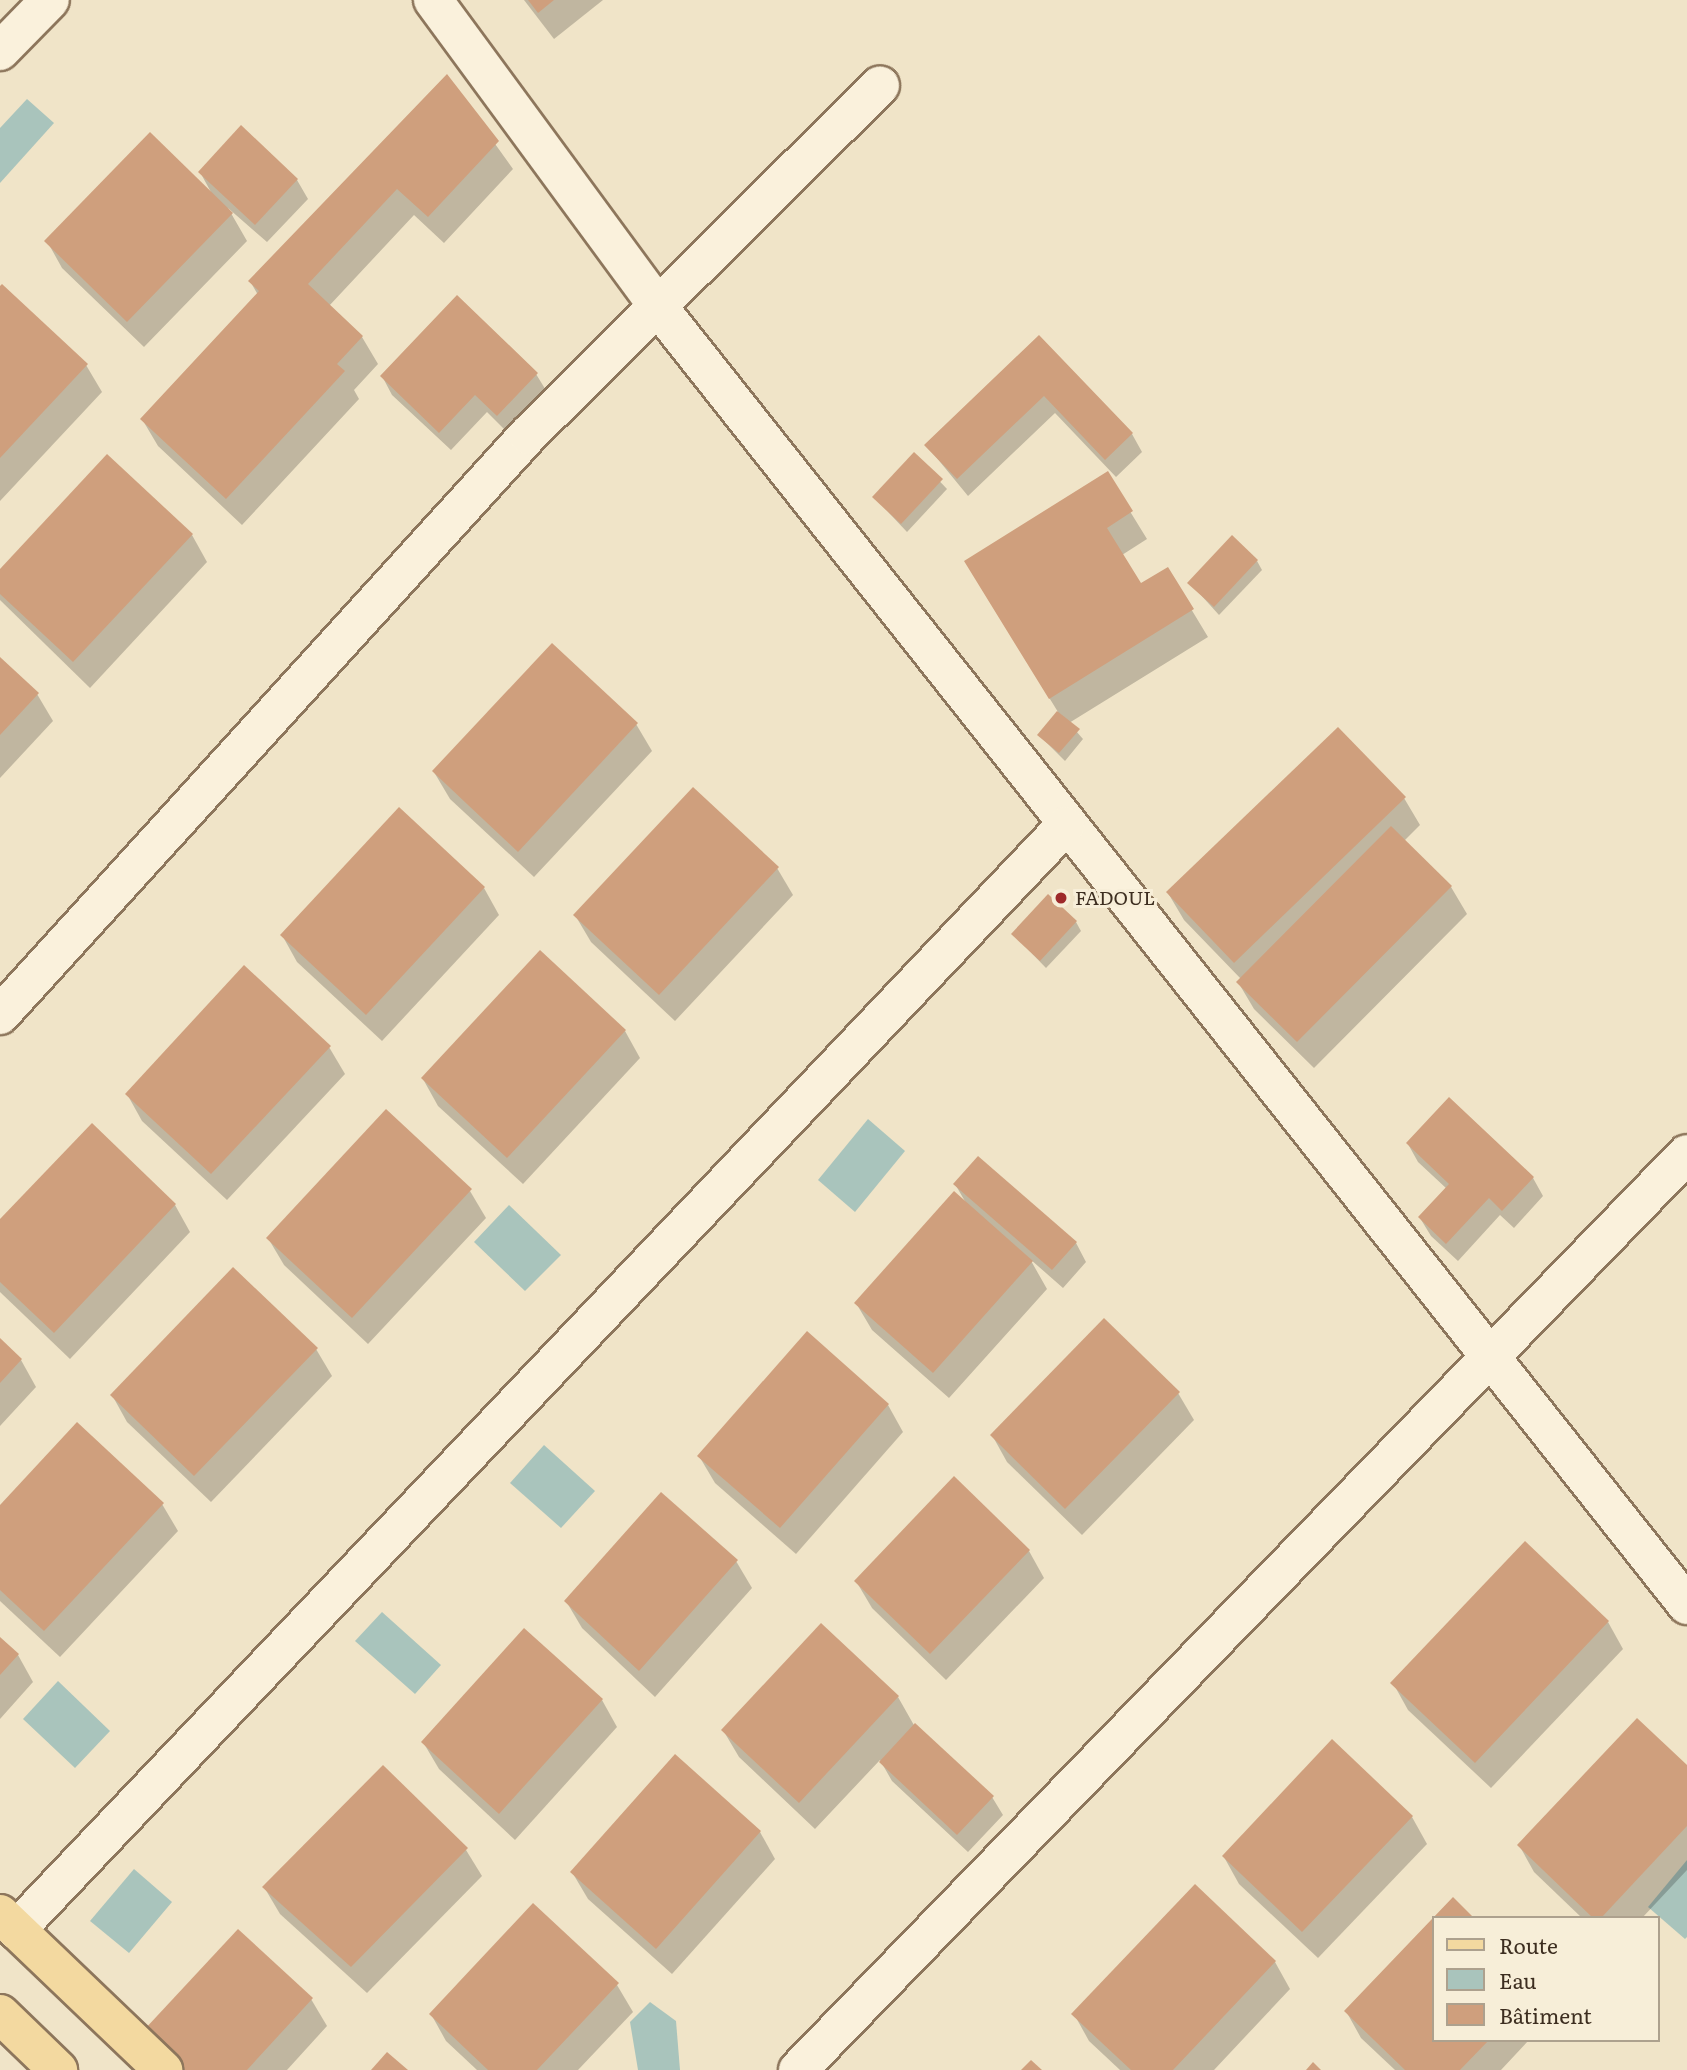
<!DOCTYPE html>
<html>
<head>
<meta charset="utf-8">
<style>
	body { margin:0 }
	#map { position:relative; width:1687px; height:2070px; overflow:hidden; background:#f0e4c8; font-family:Literata,serif }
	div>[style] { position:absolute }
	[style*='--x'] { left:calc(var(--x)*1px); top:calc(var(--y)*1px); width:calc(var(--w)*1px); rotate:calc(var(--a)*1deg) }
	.water>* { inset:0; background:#a9c4bc }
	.shadow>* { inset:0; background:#0003 }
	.building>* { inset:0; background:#cf9f7d }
	.roads { filter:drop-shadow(2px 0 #8d765c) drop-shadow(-2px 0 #8d765c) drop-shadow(0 2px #8d765c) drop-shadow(0 -2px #8d765c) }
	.minor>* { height:38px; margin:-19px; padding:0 19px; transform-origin:19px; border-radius:19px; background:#faf1dc }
	.major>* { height:38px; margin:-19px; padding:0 19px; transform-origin:19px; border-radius:19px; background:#f3d9a0 }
	.dots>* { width:19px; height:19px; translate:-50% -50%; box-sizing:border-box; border:4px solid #f7eed8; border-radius:50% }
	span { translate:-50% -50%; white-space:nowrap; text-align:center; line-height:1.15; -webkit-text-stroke:6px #f7eed8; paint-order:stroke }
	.poi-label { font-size:19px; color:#3d2e20 }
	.left { translate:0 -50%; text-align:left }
	.legend { position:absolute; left:1432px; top:1916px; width:228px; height:126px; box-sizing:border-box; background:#f7eed8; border:2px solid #ada18e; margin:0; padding:9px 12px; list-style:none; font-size:21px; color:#3d2e20 }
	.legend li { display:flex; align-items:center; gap:14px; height:35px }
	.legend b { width:35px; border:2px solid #ada18e }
</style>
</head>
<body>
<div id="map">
	<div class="water">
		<i style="clip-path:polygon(27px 99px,54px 123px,0 183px,0 128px)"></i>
		<i style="clip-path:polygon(868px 1119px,905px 1151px,855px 1212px,818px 1180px)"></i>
		<i style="clip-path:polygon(509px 1205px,561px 1255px,525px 1291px,474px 1242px)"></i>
		<i style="clip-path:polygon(544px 1445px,595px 1491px,561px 1528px,510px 1483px)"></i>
		<i style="clip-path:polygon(382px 1612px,441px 1665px,415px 1694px,355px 1641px)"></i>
		<i style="clip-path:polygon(58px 1681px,110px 1731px,75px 1768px,23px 1719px)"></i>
		<i style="clip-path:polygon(1687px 1860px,1687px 1937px,1685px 1939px,1648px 1907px)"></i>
		<i style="clip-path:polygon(134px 1869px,172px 1902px,129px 1953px,90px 1921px)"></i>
		<i style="clip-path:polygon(650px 2002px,676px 2021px,680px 2070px,638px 2070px,630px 2022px)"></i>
	</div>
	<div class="shadow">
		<i style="clip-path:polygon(524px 0,603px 0,554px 39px)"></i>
		<i style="clip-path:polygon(447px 77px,513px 169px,444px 243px,414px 215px,329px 306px,362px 337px,378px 364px,354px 390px,359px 399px,242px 525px,158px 446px,142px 419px,258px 295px,250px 281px)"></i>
		<i style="clip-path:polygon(241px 128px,297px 180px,308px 199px,267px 242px,228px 208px,247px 241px,144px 347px,62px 268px,47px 241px,212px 194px,200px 172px)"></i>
		<i style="clip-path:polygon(0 288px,86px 365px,102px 392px,0 501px)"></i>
		<i style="clip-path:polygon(1039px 338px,1132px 434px,1142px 452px,1116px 477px,1055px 413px,968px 496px,927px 446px)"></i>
		<i style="clip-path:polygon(536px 374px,547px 392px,508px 433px,487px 412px,451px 450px,392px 395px,382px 376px)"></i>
		<i style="clip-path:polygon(914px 454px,947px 489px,907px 532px,874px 497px)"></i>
		<i style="clip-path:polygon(1107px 474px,1147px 539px,1122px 555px,1141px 585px,1167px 569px,1208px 637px,1069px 723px,1083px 739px,1065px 761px,1039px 735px,1058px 712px,982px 589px)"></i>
		<i style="clip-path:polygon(192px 535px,207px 562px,90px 688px,0 600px,0 571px)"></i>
		<i style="clip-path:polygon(1257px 561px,1262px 570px,1219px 615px,1190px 583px)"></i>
		<i style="clip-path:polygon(0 660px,37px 694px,53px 721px,0 778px)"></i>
		<i style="clip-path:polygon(636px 724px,652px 751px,534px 877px,450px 799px,434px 772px)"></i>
		<i style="clip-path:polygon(1404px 798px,1420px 825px,1404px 841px,1451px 887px,1467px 914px,1314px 1068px,1254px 1009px,1238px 982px,1241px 979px,1184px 920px,1168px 893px)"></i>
		<i style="clip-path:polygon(777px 868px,793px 895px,675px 1021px,591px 942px,575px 915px)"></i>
		<i style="clip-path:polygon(484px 888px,499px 915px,382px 1041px,297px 962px,282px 935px)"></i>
		<i style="clip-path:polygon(1076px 922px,1081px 931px,1046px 968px,1013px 934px)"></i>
		<i style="clip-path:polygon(625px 1031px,640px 1058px,523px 1184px,438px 1106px,423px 1079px)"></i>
		<i style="clip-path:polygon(329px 1047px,345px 1074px,227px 1200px,142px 1121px,127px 1094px)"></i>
		<i style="clip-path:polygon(1408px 1144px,1533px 1178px,1543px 1196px,1514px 1228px,1500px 1215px,1458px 1261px,1431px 1236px,1420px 1218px,1447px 1189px,1418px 1162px)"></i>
		<i style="clip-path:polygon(978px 1158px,1076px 1243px,1086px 1262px,1063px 1288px,1030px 1259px,1047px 1289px,949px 1398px,872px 1330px,856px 1303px,966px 1203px,955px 1184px)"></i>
		<i style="clip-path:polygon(470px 1191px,486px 1218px,368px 1344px,284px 1265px,268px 1238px)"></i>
		<i style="clip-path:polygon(175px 1205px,190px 1232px,70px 1359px,0 1292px,0 1222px)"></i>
		<i style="clip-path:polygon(0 1341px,21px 1360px,36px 1387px,0 1426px)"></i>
		<i style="clip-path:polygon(316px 1349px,332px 1376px,211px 1502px,127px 1422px,112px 1395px)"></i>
		<i style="clip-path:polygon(1178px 1393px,1194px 1420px,1082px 1535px,1007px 1462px,992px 1435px)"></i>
		<i style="clip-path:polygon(888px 1405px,903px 1432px,796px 1554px,715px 1483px,699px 1456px)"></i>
		<i style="clip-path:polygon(162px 1504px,178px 1531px,60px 1657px,0 1601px,0 1507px)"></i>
		<i style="clip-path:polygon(1029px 1551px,1044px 1578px,946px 1680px,872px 1608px,856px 1581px)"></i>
		<i style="clip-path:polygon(736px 1561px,752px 1588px,655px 1697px,582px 1628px,566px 1601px)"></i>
		<i style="clip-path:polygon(1608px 1622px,1623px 1649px,1491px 1788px,1408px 1710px,1393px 1683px)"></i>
		<i style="clip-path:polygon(0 1640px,18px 1655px,33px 1682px,0 1719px)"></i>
		<i style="clip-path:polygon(898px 1697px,915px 1727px,992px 1797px,1003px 1815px,968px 1852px,892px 1781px,880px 1760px,815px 1829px,739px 1757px,723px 1730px)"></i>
		<i style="clip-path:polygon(602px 1700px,617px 1727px,515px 1840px,439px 1769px,423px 1742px)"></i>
		<i style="clip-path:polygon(1687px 1767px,1687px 1870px,1642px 1918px,1582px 1918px,1534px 1872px,1519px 1845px)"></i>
		<i style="clip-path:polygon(1412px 1817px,1427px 1844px,1318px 1958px,1239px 1884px,1224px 1857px)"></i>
		<i style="clip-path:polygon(760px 1832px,775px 1859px,672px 1974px,588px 1899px,572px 1872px)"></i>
		<i style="clip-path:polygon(466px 1850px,482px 1876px,367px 1993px,280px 1914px,264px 1887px)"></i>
		<i style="clip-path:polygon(1195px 1886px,1275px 1962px,1290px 1989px,1214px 2070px,1120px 2070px,1089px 2041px,1074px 2014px)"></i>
		<i style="clip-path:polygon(1433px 1920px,1433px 2040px,1529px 2040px,1501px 2070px,1395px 2070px,1361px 2038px,1346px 2011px)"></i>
		<i style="clip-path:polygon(617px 1985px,633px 2012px,578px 2070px,477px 2070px,446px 2041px,431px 2014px)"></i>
		<i style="clip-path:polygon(311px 1999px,327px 2026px,287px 2070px,175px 2070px)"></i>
	</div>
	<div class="building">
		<i style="clip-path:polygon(528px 0,554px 0,538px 13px)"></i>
		<i style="clip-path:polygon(447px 74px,499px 141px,428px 217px,397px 189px,308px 284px,363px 336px,337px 364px,345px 371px,226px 499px,140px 419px,259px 291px,248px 281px)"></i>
		<i style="clip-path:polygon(241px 125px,298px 179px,255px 225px,198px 172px)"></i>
		<i style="clip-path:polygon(150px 132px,233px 213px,127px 322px,44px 241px)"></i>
		<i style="clip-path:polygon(2px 284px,88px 364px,0 458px,0 286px)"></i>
		<i style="clip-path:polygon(457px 295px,538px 373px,497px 416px,475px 395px,439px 433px,380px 376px)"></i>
		<i style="clip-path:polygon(1039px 335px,1133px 433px,1105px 460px,1044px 396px,957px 479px,924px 445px)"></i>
		<i style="clip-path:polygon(914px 452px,943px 479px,901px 524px,872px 497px)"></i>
		<i style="clip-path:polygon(107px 454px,193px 534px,73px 662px,0 594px,0 569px)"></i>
		<i style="clip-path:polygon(1108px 471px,1133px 511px,1107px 528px,1141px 583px,1168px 567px,1194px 609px,1049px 699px,964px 561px)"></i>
		<i style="clip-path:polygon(1232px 535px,1258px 560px,1214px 607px,1187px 583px)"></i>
		<i style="clip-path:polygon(552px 643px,638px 723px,518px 852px,432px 771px)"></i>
		<i style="clip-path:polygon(0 657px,39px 693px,0 735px)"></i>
		<i style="clip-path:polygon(1057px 711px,1080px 729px,1059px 753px,1037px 735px)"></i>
		<i style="clip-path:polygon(1338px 727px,1406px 797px,1234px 963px,1166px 892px)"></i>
		<i style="clip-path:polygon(693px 787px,779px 867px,659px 995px,573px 915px)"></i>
		<i style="clip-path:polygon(399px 807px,485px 887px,366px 1015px,280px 935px)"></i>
		<i style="clip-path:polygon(1391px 826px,1452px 886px,1297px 1042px,1236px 982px)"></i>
		<i style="clip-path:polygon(1048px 894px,1077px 921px,1040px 961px,1011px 934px)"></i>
		<i style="clip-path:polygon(540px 950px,626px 1030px,507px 1158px,421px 1078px)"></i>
		<i style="clip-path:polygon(244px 965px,331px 1046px,211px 1174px,125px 1094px)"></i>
		<i style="clip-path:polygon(1449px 1097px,1534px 1177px,1502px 1211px,1489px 1198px,1446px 1244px,1418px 1217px,1449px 1184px,1406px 1143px)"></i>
		<i style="clip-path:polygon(386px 1109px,472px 1189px,352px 1318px,266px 1238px)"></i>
		<i style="clip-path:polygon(92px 1123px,176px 1204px,54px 1333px,0 1282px,0 1219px)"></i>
		<i style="clip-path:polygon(978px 1156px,1077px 1242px,1052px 1270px,953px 1184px)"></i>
		<i style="clip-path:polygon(954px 1191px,1033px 1261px,933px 1373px,854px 1303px)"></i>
		<i style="clip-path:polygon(233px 1267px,318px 1348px,194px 1476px,110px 1395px)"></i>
		<i style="clip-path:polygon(1104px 1318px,1180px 1392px,1065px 1509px,990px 1435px)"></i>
		<i style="clip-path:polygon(807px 1331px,889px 1404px,780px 1528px,697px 1456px)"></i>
		<i style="clip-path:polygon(0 1338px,22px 1359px,0 1383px)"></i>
		<i style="clip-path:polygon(77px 1422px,164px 1503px,44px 1631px,0 1590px,0 1505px)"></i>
		<i style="clip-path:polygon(954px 1476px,1030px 1550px,930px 1654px,854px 1581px)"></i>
		<i style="clip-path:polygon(661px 1492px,738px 1560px,639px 1671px,564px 1601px)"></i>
		<i style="clip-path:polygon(1525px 1541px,1609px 1621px,1475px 1763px,1390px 1683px)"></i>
		<i style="clip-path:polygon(821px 1623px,899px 1696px,799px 1803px,721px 1730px)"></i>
		<i style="clip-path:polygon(524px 1628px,603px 1699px,499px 1814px,421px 1742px)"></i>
		<i style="clip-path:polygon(0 1637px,19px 1654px,0 1675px)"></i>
		<i style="clip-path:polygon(1637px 1718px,1687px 1765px,1687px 1826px,1601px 1918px,1593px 1918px,1517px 1845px)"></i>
		<i style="clip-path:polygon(915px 1723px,994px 1796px,957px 1835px,879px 1762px)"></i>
		<i style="clip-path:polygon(1332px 1739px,1413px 1816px,1302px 1932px,1222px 1856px)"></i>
		<i style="clip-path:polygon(675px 1754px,761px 1831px,656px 1949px,570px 1872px)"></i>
		<i style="clip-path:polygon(383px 1765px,468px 1848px,351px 1967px,262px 1887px)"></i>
		<i style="clip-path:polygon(1195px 1884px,1276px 1961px,1173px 2070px,1131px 2070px,1071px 2014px)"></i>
		<i style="clip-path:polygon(1453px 1897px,1474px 1918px,1433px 1918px,1433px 2040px,1489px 2040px,1460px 2070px,1405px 2070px,1344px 2011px)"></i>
		<i style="clip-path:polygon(533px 1903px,619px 1983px,537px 2070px,488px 2070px,429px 2014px)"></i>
		<i style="clip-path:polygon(238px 1929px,313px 1998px,247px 2070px,185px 2070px,144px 2030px)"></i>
		<i style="clip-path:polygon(387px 2052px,408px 2070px,371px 2070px)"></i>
		<i style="clip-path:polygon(1031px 2060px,1042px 2070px,1021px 2070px)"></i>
		<i style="clip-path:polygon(1313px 2062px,1321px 2070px,1306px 2070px)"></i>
	</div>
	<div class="roads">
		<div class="minor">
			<i style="--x:433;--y:0;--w:382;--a:53.7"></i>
			<i style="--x:659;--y:308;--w:1655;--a:51.6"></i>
			<i style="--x:0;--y:51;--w:71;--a:-45.6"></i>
			<i style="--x:0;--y:1015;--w:784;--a:-47.69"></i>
			<i style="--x:528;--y:435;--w:496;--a:-44.8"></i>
			<i style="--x:16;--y:1930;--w:1523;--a:-46.46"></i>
			<i style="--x:798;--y:2070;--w:1276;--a:-45.86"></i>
		</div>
		<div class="major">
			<i style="--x:0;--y:1914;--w:226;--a:43.7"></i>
			<i style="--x:0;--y:2014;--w:81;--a:44"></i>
		</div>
	</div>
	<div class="dots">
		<i style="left:1061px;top:898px;background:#9e2a2b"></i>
	</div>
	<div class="poi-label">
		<span class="left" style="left:1075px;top:898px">FADOUL</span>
	</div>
	<ul class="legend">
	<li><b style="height:9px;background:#f3d9a0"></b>Route</li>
	<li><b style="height:19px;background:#a9c4bc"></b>Eau</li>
	<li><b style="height:19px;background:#cf9f7d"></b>Bâtiment</li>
	</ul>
</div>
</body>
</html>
